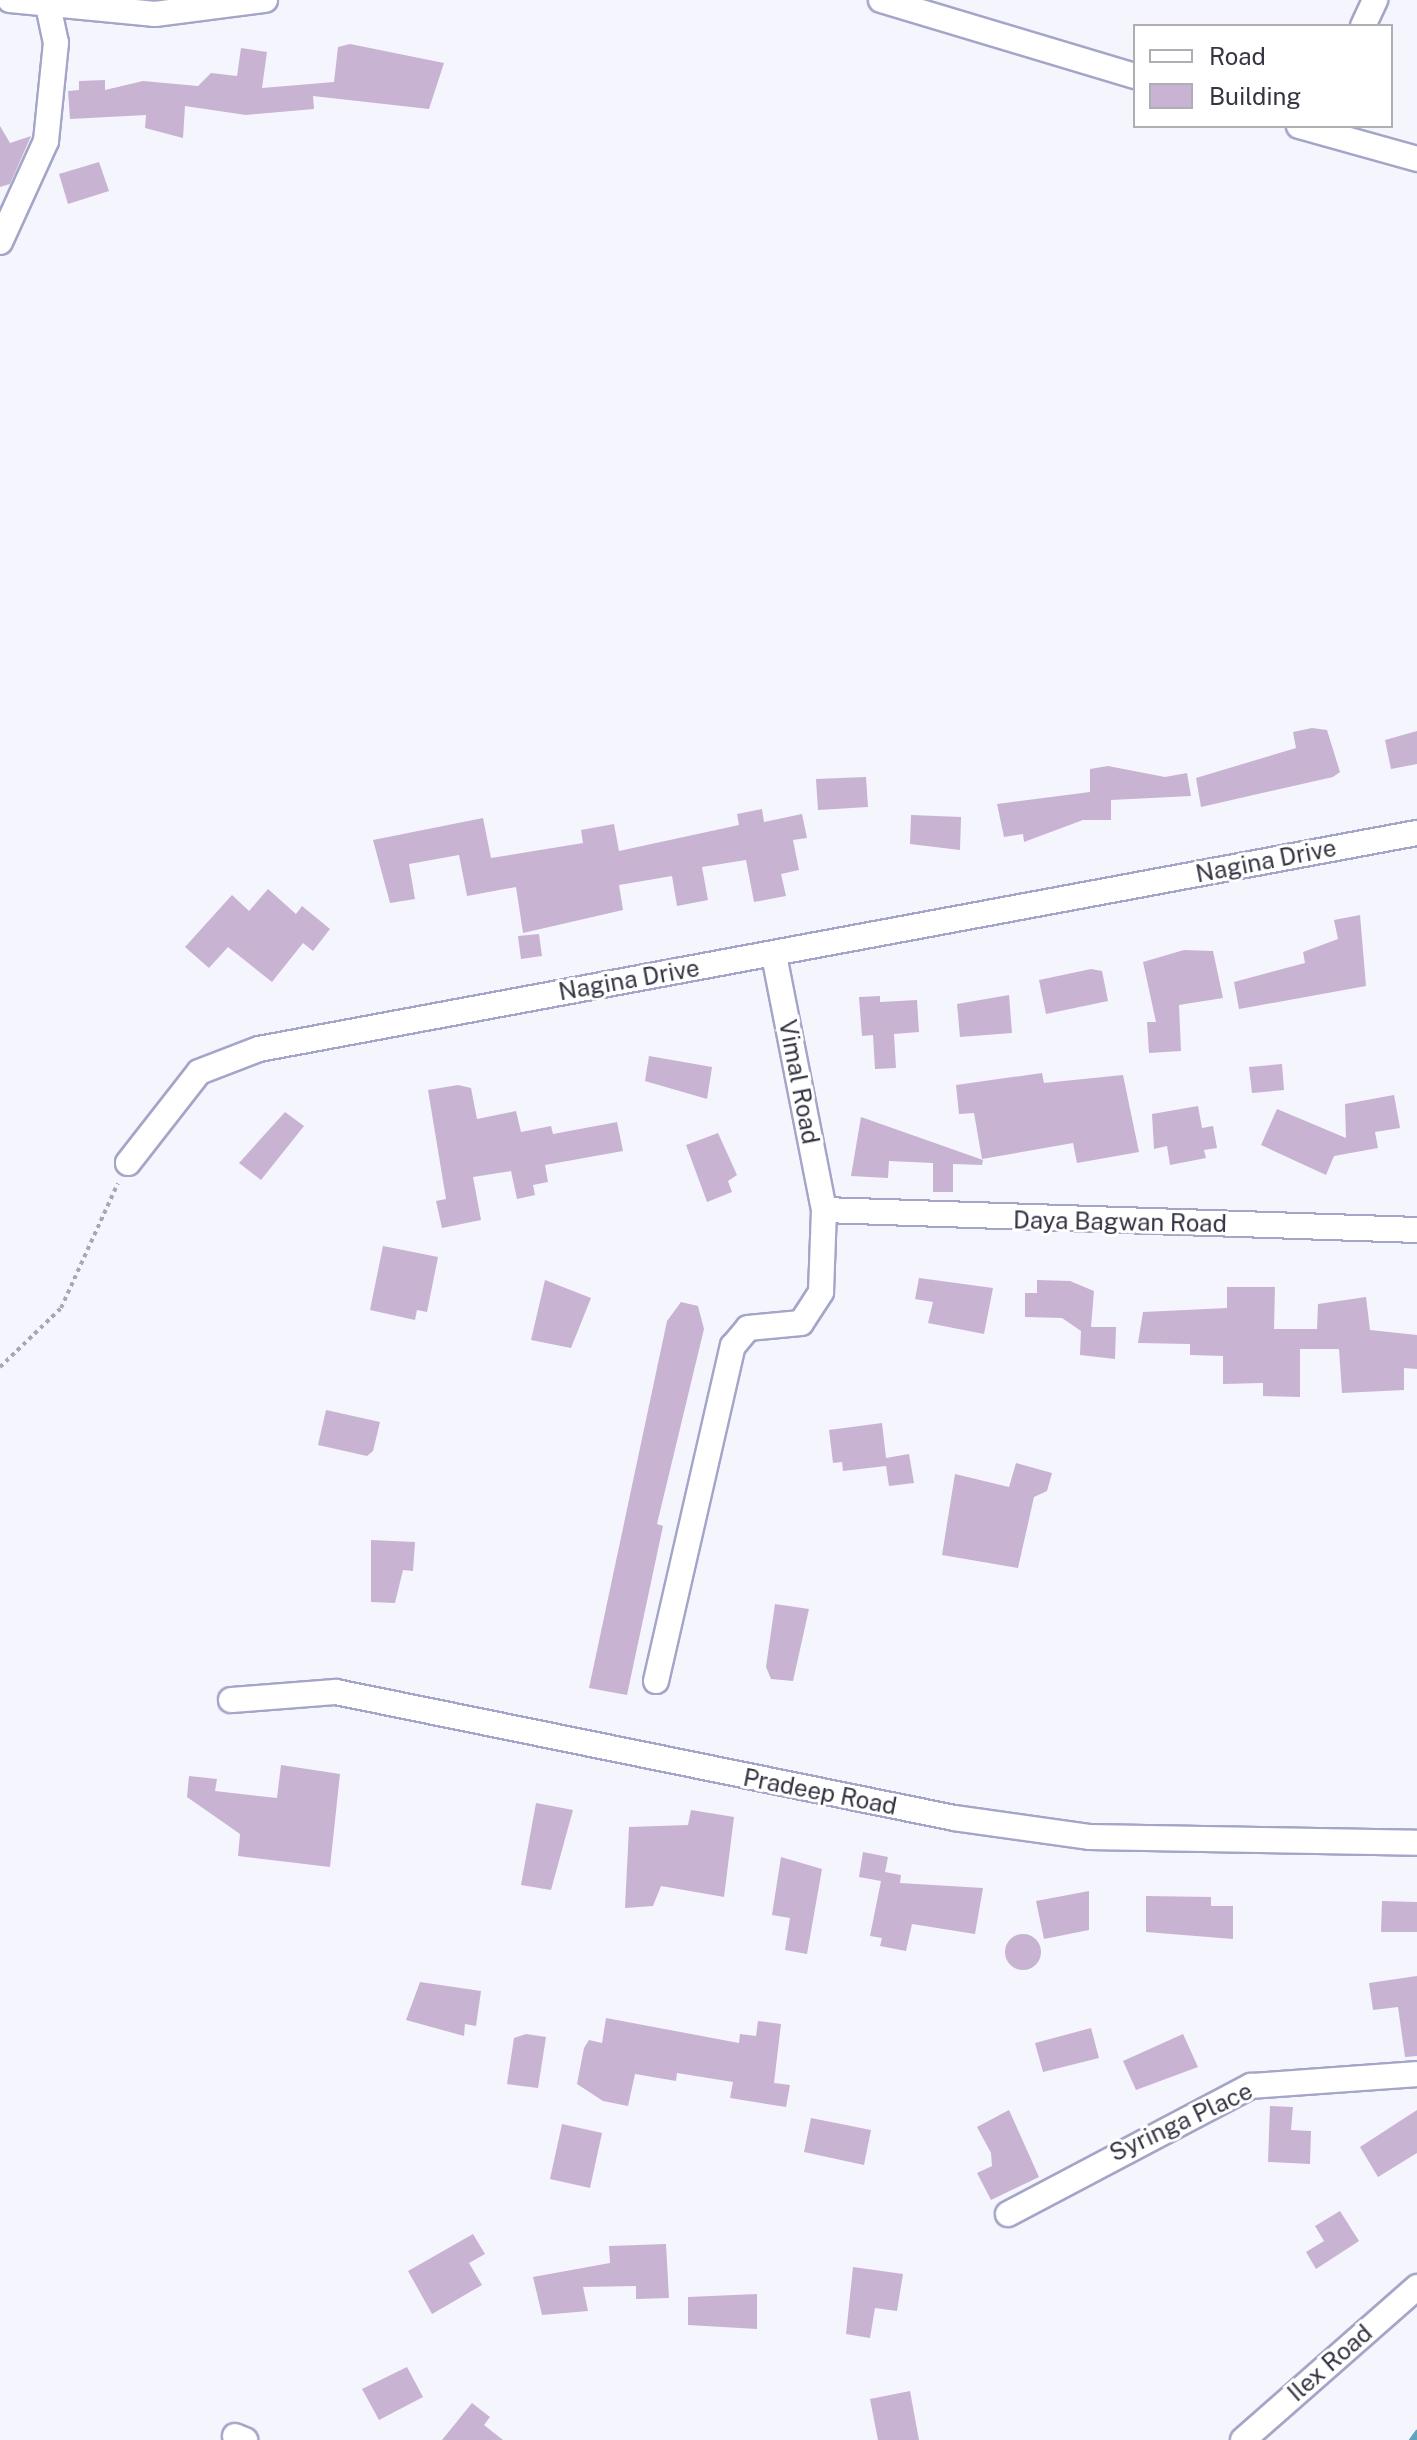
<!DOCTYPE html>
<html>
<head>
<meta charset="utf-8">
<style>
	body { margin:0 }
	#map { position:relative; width:1417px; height:2440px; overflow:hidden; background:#f5f5fd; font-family:"Public Sans",sans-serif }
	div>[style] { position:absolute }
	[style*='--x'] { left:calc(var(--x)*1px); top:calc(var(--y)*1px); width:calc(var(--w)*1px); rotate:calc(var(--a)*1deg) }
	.stream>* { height:7px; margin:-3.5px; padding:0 3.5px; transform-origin:3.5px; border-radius:3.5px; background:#5fa6bc }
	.building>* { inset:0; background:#c9b3d2 }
	.round { border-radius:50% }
	.path>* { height:4px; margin-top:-2px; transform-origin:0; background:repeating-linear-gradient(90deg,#a8a8b3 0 4px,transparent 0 8px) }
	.roads { filter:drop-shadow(2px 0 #a4a5c8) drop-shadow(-2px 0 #a4a5c8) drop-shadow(0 2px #a4a5c8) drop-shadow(0 -2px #a4a5c8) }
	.minor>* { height:24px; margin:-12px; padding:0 12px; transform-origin:12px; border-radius:12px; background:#fff }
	span { translate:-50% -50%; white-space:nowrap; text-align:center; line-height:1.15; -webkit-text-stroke:6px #fff; paint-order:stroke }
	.street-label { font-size:24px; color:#343443 }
	.legend { position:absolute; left:1133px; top:24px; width:260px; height:104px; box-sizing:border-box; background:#fff; border:2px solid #aeaeb4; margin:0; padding:10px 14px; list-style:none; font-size:24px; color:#343443 }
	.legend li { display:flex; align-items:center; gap:16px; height:40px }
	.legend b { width:40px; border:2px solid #aeaeb4 }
</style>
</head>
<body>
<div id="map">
	<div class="stream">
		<i style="--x:1412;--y:2440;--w:9;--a:-54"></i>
	</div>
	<div class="building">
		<i style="clip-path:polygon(350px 44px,444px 63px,429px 109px,313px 96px,314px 109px,246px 115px,185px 106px,183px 138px,145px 128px,146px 115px,70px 119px,68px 91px,79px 90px,79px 81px,105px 80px,105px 90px,143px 81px,198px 86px,211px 73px,237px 76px,241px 48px,267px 52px,262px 88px,334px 82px,338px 47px)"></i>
		<i style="clip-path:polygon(0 126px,10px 143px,31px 136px,10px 184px,0 187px)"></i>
		<i style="clip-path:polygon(99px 162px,109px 191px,68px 204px,59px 174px)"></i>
		<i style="clip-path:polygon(1312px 728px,1327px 730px,1340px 772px,1333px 777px,1201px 807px,1196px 778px,1296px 748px,1293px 732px)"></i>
		<i style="clip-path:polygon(1417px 731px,1417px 764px,1391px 769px,1385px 740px)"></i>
		<i style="clip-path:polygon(1108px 766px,1165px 777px,1187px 773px,1191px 796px,1111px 800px,1111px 820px,1083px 820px,1024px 842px,1023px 834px,1004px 837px,997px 804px,1090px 792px,1090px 769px)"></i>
		<i style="clip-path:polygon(866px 777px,868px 807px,818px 810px,816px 779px)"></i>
		<i style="clip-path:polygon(762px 809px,764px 822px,802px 814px,807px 838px,793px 840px,799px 870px,781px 874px,786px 896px,754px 902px,746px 860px,702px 867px,708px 900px,677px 906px,672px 876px,619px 885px,623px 910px,523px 933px,516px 887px,467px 896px,459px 855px,409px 864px,415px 899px,390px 903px,373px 840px,483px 818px,491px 858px,583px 843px,581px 830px,614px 824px,619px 851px,739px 825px,737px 814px)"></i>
		<i style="clip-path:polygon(911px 815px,961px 817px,960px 850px,910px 844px)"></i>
		<i style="clip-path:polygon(268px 889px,296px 914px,302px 906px,330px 929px,313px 951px,303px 943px,272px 982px,228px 947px,209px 968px,185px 947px,232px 895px,249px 911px)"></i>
		<i style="clip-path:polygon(1360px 915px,1366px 986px,1239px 1009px,1234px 982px,1305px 963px,1303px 952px,1338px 939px,1334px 920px)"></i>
		<i style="clip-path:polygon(539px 934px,542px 956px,521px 959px,518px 936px)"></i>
		<i style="clip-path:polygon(1184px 950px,1213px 951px,1223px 998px,1179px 1005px,1181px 1051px,1149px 1053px,1147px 1022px,1156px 1022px,1143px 962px)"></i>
		<i style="clip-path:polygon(1091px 969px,1102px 971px,1108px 1001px,1046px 1014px,1039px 980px)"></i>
		<i style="clip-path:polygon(1009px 995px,1012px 1033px,960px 1037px,957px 1004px)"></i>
		<i style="clip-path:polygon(880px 996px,880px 1002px,917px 1000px,919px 1032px,894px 1034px,896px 1068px,875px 1069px,873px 1035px,862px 1036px,859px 997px)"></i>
		<i style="clip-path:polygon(649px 1056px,712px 1067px,707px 1099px,645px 1081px)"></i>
		<i style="clip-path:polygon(1282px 1064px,1284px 1090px,1252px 1093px,1249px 1067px)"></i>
		<i style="clip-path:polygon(1042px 1073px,1044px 1083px,1123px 1075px,1139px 1152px,1077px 1163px,1073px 1143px,982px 1159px,974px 1113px,959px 1114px,956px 1085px)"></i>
		<i style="clip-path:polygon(458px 1085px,471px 1088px,477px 1119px,516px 1111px,521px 1132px,551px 1126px,553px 1134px,617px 1122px,623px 1151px,545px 1165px,548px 1182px,533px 1185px,535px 1195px,517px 1199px,511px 1171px,473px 1177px,481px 1220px,442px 1228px,436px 1201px,446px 1199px,428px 1090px)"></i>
		<i style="clip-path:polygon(1394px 1095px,1400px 1128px,1375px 1132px,1378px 1148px,1334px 1156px,1326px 1175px,1261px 1145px,1277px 1109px,1346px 1138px,1345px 1104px)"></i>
		<i style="clip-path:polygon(1198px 1106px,1202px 1128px,1213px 1126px,1217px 1148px,1204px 1150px,1206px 1158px,1170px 1165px,1167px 1146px,1154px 1149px,1152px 1114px)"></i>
		<i style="clip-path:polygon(285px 1112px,304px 1126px,261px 1180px,239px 1163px)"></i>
		<i style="clip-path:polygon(861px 1117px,983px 1160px,982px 1165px,953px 1164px,953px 1192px,933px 1192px,933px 1163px,889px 1161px,888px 1178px,851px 1176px)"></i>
		<i style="clip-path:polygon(718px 1133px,737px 1175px,728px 1181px,732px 1192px,707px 1202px,686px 1145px)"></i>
		<i style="clip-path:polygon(383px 1246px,438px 1257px,427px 1312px,417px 1310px,415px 1320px,370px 1310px)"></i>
		<i style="clip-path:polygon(919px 1278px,993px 1288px,984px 1334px,928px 1323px,933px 1302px,915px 1299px)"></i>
		<i style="clip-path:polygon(545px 1280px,591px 1298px,571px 1348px,531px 1340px)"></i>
		<i style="clip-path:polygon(1037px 1280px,1070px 1281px,1094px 1291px,1091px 1327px,1116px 1327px,1115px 1359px,1080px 1355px,1081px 1331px,1062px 1318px,1025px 1317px,1025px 1293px,1037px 1293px)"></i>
		<i style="clip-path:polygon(1227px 1287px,1275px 1287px,1274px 1329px,1317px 1329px,1318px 1304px,1366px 1297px,1370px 1330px,1417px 1335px,1417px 1369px,1404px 1368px,1404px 1390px,1342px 1393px,1339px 1349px,1300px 1349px,1300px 1397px,1263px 1396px,1263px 1383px,1223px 1384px,1223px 1356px,1190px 1355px,1190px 1344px,1138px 1343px,1143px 1312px,1227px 1308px)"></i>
		<i style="clip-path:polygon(681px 1302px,698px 1306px,704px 1329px,657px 1524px,663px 1526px,627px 1695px,589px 1688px,667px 1321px)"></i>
		<i style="clip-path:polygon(326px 1410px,380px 1422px,373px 1451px,367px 1456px,318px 1445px)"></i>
		<i style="clip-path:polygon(882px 1423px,886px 1458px,909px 1454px,914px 1483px,889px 1486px,886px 1466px,843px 1471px,842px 1462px,833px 1463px,829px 1430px)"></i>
		<i style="clip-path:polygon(1016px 1463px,1052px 1473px,1047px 1491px,1034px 1497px,1018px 1568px,942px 1555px,955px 1474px,1009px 1487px)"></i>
		<i style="clip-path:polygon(371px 1540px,415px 1542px,413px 1571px,403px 1570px,395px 1603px,371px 1602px)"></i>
		<i style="clip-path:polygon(775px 1604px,809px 1609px,793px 1681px,771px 1679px,766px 1667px)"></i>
		<i style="clip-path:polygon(281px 1765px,340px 1774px,330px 1867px,238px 1856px,240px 1834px,187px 1797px,189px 1776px,217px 1779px,215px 1791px,277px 1798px)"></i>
		<i style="clip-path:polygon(536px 1803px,573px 1810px,551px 1890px,521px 1885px)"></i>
		<i style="clip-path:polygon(691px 1810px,734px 1817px,724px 1897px,661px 1886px,653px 1906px,625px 1908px,629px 1827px,688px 1825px)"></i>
		<i style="clip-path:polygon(863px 1852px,888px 1857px,885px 1872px,901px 1875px,900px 1883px,983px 1888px,975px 1934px,912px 1924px,906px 1951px,880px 1946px,882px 1938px,870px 1936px,881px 1881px,859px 1877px)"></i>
		<i style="clip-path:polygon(781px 1857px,822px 1869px,807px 1954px,785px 1950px,790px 1918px,772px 1915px)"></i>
		<i style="clip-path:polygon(1089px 1891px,1089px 1930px,1044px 1939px,1036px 1901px)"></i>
		<i style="clip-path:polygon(1146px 1896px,1211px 1897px,1211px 1906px,1233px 1906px,1233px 1939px,1146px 1932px)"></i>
		<i style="clip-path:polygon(1382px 1901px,1417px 1902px,1417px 1932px,1381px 1932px)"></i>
		<i class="round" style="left:1005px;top:1934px;width:36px;height:36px"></i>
		<i style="clip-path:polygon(1417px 1976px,1417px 2056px,1405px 2057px,1398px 2007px,1373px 2010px,1369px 1983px)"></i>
		<i style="clip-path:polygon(420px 1982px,481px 1991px,476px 2026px,465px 2024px,464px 2036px,406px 2020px)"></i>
		<i style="clip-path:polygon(606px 2018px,739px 2043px,740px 2034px,756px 2036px,758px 2021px,781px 2024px,774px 2083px,790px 2085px,786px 2107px,730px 2098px,733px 2082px,677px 2073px,676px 2081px,635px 2074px,628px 2106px,603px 2101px,577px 2084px,584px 2048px,589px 2040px,602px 2043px)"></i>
		<i style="clip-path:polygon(1091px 2028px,1099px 2058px,1043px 2072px,1035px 2043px)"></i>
		<i style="clip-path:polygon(526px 2034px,546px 2037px,538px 2088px,507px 2084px,514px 2038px)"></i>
		<i style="clip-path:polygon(1183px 2034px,1198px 2067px,1136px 2090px,1123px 2061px)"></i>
		<i style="clip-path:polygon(1270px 2106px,1293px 2107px,1291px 2130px,1311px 2131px,1310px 2164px,1268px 2162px)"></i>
		<i style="clip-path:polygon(1009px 2110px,1039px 2177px,991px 2200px,977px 2173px,992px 2166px,991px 2153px,977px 2127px)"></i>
		<i style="clip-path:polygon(1417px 2110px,1417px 2153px,1378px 2177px,1360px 2147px)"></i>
		<i style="clip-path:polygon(811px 2118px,871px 2130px,864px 2165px,804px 2152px)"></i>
		<i style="clip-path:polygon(562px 2124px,602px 2133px,590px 2188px,550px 2179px)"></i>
		<i style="clip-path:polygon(1340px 2211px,1359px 2241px,1316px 2269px,1306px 2252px,1324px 2241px,1315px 2226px)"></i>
		<i style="clip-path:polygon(473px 2234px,485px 2254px,469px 2263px,482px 2285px,432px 2314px,408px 2271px)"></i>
		<i style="clip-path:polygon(666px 2244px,669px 2298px,636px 2299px,636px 2286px,583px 2287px,588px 2311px,542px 2315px,533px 2277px,610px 2263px,609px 2246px)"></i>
		<i style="clip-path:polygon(853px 2267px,903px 2274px,897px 2311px,875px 2308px,870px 2338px,846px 2334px)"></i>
		<i style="clip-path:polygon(757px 2294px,757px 2329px,688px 2325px,688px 2297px)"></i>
		<i style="clip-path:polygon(407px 2367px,423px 2397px,379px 2420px,362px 2389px)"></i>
		<i style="clip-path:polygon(910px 2391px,919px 2440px,878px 2440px,870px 2399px)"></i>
		<i style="clip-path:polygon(472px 2403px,490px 2417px,484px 2425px,503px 2440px,442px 2440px)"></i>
	</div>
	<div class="path">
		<i style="--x:0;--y:1367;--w:85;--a:-44"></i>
		<i style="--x:61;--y:1308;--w:137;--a:-65.5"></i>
	</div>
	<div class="roads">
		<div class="minor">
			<i style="--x:10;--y:0;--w:146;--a:5.5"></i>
			<i style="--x:155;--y:14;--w:111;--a:-7.3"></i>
			<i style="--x:881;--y:0;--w:265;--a:16.7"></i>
			<i style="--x:1363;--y:26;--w:29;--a:-65"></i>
			<i style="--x:1299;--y:126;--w:123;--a:15.6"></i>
			<i style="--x:0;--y:242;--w:111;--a:-65.5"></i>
			<i style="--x:46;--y:141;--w:99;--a:-84.2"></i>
			<i style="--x:56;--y:43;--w:38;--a:-102"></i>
			<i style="--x:128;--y:1163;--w:115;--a:-52"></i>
			<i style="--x:199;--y:1072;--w:64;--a:-21"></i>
			<i style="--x:259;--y:1049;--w:1178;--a:-10.57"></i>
			<i style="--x:824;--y:1210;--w:593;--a:1.93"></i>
			<i style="--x:656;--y:1681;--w:344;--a:-77.1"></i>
			<i style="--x:733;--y:1346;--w:23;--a:-50"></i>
			<i style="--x:748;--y:1328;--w:53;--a:-5.4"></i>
			<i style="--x:801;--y:1323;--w:37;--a:-57"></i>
			<i style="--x:821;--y:1292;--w:82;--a:-87.9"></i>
			<i style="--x:824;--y:1210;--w:261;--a:-101.1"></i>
			<i style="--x:231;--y:1700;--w:105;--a:-4.4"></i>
			<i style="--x:336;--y:1692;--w:631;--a:11.52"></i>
			<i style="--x:954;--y:1818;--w:136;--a:8"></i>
			<i style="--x:1089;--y:1837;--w:328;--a:1"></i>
			<i style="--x:1008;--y:2214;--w:275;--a:-27.8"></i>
			<i style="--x:1251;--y:2086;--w:166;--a:-4.1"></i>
			<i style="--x:235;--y:2436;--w:11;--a:22"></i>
			<i style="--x:1243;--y:2440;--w:232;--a:-41.3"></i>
		</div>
	</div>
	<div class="street-label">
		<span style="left:1266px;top:861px;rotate:-11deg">Nagina Drive</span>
		<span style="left:629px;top:980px;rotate:-10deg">Nagina Drive</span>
		<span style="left:799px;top:1082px;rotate:79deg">Vimal Road</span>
		<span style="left:1120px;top:1222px;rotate:1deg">Daya Bagwan Road</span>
		<span style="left:820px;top:1792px;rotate:11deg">Pradeep Road</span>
		<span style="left:1181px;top:2122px;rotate:-25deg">Syringa Place</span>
		<span style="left:1330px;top:2363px;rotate:-41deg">Ilex Road</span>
	</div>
	<ul class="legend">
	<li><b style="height:10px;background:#fff"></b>Road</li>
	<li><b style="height:22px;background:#c9b3d2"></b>Building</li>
	</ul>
</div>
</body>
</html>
